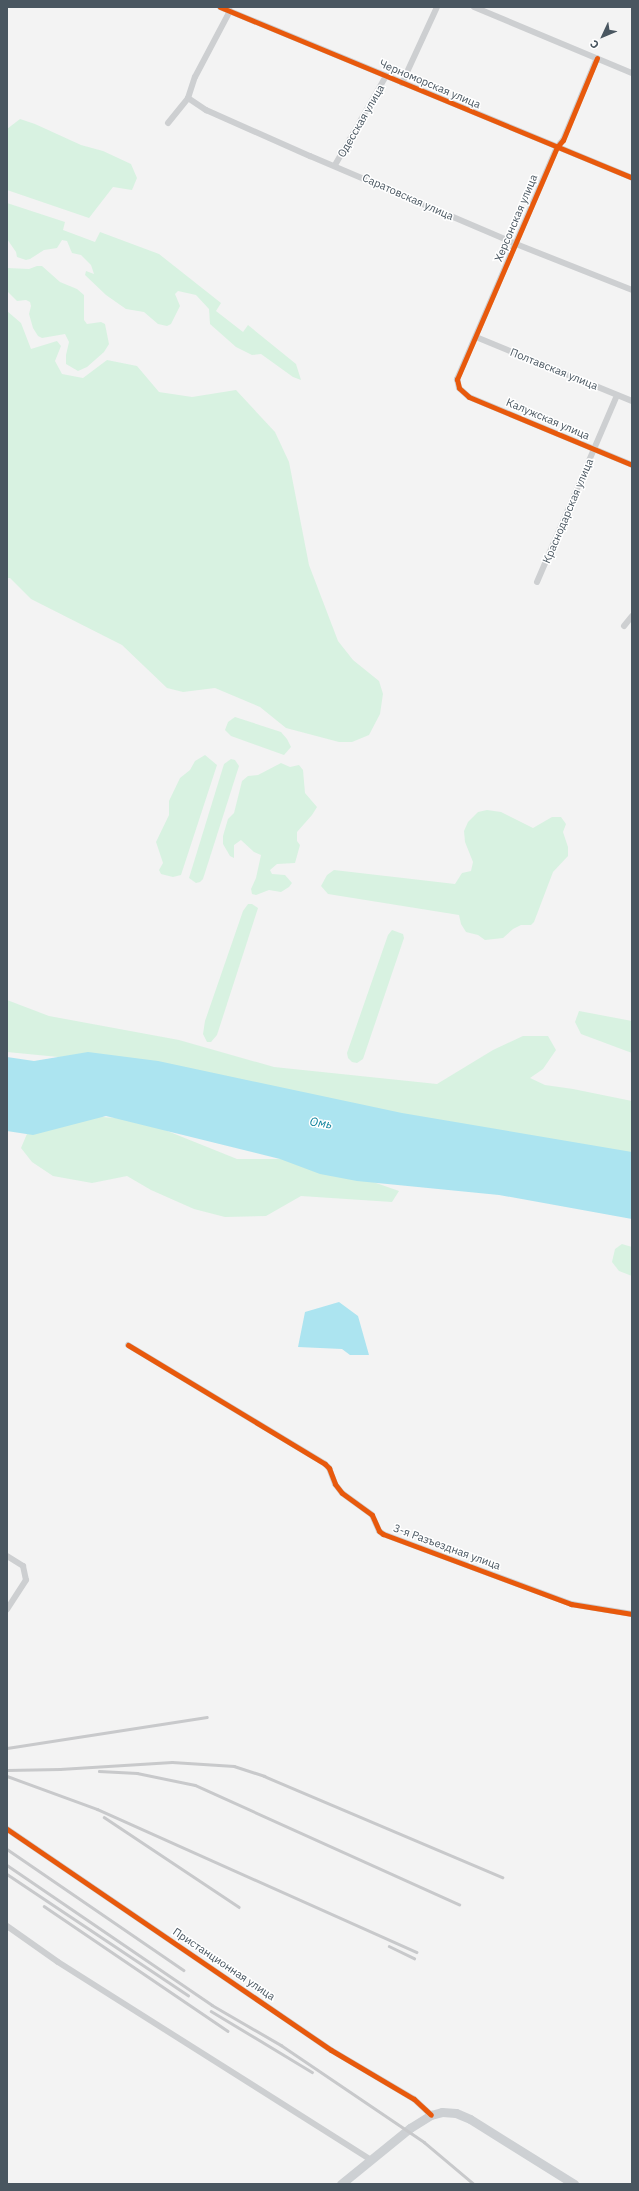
<!DOCTYPE html>
<html>
<head>
<meta charset="utf-8">
<style>
	body { margin:0 }
	#map { position:relative; width:639px; height:2191px; overflow:hidden; background:#f3f3f3; font-family:"IBM Plex Sans",sans-serif }
	div>[style] { position:absolute }
	[style*='--x'] { left:calc(var(--x)*1px); top:calc(var(--y)*1px); width:calc(var(--w)*1px); rotate:calc(var(--a)*1deg) }
	.green>* { inset:0; background:#d8f2e1 }
	.water>* { inset:0; background:#ace4f0 }
	.street>* { height:6px; margin:-3px; padding:0 3px; transform-origin:3px; border-radius:3px; background:#cdcfd1 }
	.secondary>* { height:9px; margin:-4.5px; padding:0 4.5px; transform-origin:4.5px; border-radius:4.5px; background:#cdd0d3 }
	.rail>* { height:2.5px; margin:-1.25px; padding:0 1.25px; transform-origin:1.25px; border-radius:1.25px; background:#c8c9cb }
	.cycleway>* { height:5px; margin:-2.5px; padding:0 2.5px; transform-origin:2.5px; border-radius:2.5px; background:#e8590c }
	span { translate:-50% -50%; white-space:nowrap; text-align:center; line-height:1.15; -webkit-text-stroke:3px #fff; paint-order:stroke }
	.street-label { font-size:11px; color:#495660 }
	.water-label { font-size:12px; color:#0b819a; font-style:italic }
	.frame { position:absolute; inset:0; border:8px solid #495660; pointer-events:none }
	.north { position:absolute; left:583px; top:16px; width:40px; height:40px; -webkit-text-stroke:3px #fff; paint-order:stroke; rotate:226deg; font-size:11px; font-weight:700; line-height:16px; text-align:center; color:#495660 }
	.north::after { content:''; display:block; margin:auto; width:14px; height:18px; background:#495660; clip-path:polygon(50% 0,100% 100%,50% 72%,0 100%) }
</style>
</head>
<body>
<div id="map">
	<div class="green">
		<i style="clip-path:polygon(20px 119px,35px 124px,81px 145px,103px 151px,131px 164px,137px 178px,132px 190px,113px 187px,89px 218px,7px 190px,7px 129px)"></i>
		<i style="clip-path:polygon(7px 203px,65px 222px,63px 230px,95px 242px,100px 232px,159px 254px,221px 303px,216px 311px,243px 332px,248px 325px,296px 364px,301px 380px,293px 377px,261px 354px,252px 355px,236px 347px,210px 324px,209px 309px,196px 295px,178px 291px,175px 294px,180px 306px,171px 324px,167px 326px,158px 324px,144px 312px,126px 309px,106px 295px,85px 275px,86px 271px,94px 274px,91px 265px,81px 255px,72px 253px,67px 241px,62px 240px,57px 248px,44px 250px,30px 259px,26px 260px,17px 257px,16px 252px,7px 239px)"></i>
		<i style="clip-path:polygon(37px 266px,42px 266px,60px 282px,77px 289px,84px 295px,84px 320px,87px 324px,101px 322px,105px 324px,109px 344px,104px 352px,87px 367px,78px 371px,66px 364px,66px 355px,69px 342px,65px 334px,42px 338px,38px 336px,33px 328px,29px 314px,31px 306px,30px 302px,26px 300px,17px 301px,7px 291px,7px 268px,29px 269px)"></i>
		<i style="clip-path:polygon(7px 311px,21px 323px,31px 349px,57px 341px,61px 346px,55px 361px,62px 374px,83px 378px,107px 360px,137px 366px,159px 392px,192px 397px,236px 390px,275px 432px,289px 462px,309px 565px,338px 641px,353px 660px,379px 681px,383px 694px,380px 714px,369px 735px,352px 742px,339px 742px,286px 728px,260px 707px,215px 688px,183px 692px,167px 688px,122px 645px,31px 599px,10px 578px,7px 578px)"></i>
		<i style="clip-path:polygon(235px 717px,281px 732px,287px 739px,291px 747px,284px 755px,231px 736px,225px 730px,228px 722px)"></i>
		<i style="clip-path:polygon(205px 755px,217px 765px,181px 875px,173px 877px,161px 874px,159px 870px,163px 863px,156px 842px,169px 815px,169px 801px,180px 778px,190px 770px,195px 761px)"></i>
		<i style="clip-path:polygon(231px 759px,235px 760px,239px 766px,203px 879px,200px 882px,196px 883px,189px 878px,224px 764px)"></i>
		<i style="clip-path:polygon(281px 763px,290px 767px,299px 765px,303px 770px,305px 793px,317px 807px,312px 815px,297px 832px,297px 841px,300px 845px,295px 863px,277px 864px,270px 870px,272px 874px,285px 875px,292px 883px,289px 887px,281px 892px,269px 890px,256px 895px,252px 894px,251px 889px,256px 878px,261px 855px,254px 852px,241px 840px,234px 845px,234px 858px,230px 856px,223px 844px,223px 836px,228px 819px,234px 813px,242px 781px,248px 776px,258px 775px)"></i>
		<i style="clip-path:polygon(487px 810px,501px 812px,533px 828px,552px 817px,561px 817px,566px 824px,563px 832px,568px 847px,568px 856px,553px 872px,534px 922px,531px 925px,521px 925px,513px 929px,503px 938px,485px 940px,478px 935px,466px 932px,461px 924px,459px 915px,328px 894px,321px 886px,327px 875px,334px 870px,455px 884px,462px 873px,471px 871px,473px 862px,465px 842px,464px 831px,468px 822px,478px 812px)"></i>
		<i style="clip-path:polygon(248px 904px,252px 904px,258px 908px,217px 1035px,211px 1042px,207px 1042px,203px 1034px,205px 1021px,243px 911px)"></i>
		<i style="clip-path:polygon(392px 930px,403px 934px,404px 938px,363px 1059px,357px 1063px,352px 1062px,348px 1058px,347px 1053px,388px 935px)"></i>
		<i style="clip-path:polygon(7px 1000px,49px 1016px,179px 1040px,274px 1067px,437px 1084px,493px 1050px,523px 1036px,548px 1036px,556px 1050px,543px 1069px,530px 1078px,545px 1085px,573px 1089px,632px 1101px,632px 1157px,110px 1062px,7px 1052px)"></i>
		<i style="clip-path:polygon(579px 1011px,632px 1021px,632px 1053px,581px 1034px,575px 1022px)"></i>
		<i style="clip-path:polygon(78px 1115px,140px 1120px,237px 1159px,296px 1159px,339px 1170px,399px 1191px,392px 1202px,301px 1196px,266px 1216px,225px 1217px,194px 1209px,151px 1190px,127px 1176px,92px 1183px,53px 1176px,32px 1162px,21px 1148px,29px 1129px)"></i>
		<i style="clip-path:polygon(622px 1244px,632px 1247px,632px 1276px,619px 1271px,612px 1262px,615px 1249px)"></i>
	</div>
	<div class="water">
		<i style="clip-path:polygon(88px 1052px,158px 1061px,402px 1113px,632px 1152px,632px 1219px,499px 1195px,357px 1181px,320px 1174px,280px 1159px,106px 1116px,33px 1135px,7px 1131px,7px 1057px,34px 1061px)"></i>
		<i style="clip-path:polygon(339px 1302px,358px 1316px,369px 1355px,350px 1355px,342px 1349px,298px 1347px,305px 1312px)"></i>
	</div>
	<div class="street">
		<i style="--x:220;--y:7;--w:446;--a:22.5"></i>
		<i style="--x:474;--y:7;--w:171;--a:22.7"></i>
		<i style="--x:597;--y:58;--w:89;--a:112.5"></i>
		<i style="--x:563;--y:140;--w:9;--a:131"></i>
		<i style="--x:557;--y:147;--w:253;--a:113.3"></i>
		<i style="--x:457;--y:379;--w:9;--a:77"></i>
		<i style="--x:459;--y:388;--w:13;--a:42"></i>
		<i style="--x:469;--y:397;--w:177;--a:22.6"></i>
		<i style="--x:402;--y:83;--w:84;--a:-65.3"></i>
		<i style="--x:188;--y:98;--w:22;--a:34"></i>
		<i style="--x:206;--y:110;--w:114;--a:23.9"></i>
		<i style="--x:310;--y:156;--w:224;--a:23.1"></i>
		<i style="--x:516;--y:244;--w:125;--a:21.6"></i>
		<i style="--x:168;--y:123;--w:32;--a:-51"></i>
		<i style="--x:188;--y:98;--w:22;--a:-72"></i>
		<i style="--x:195;--y:77;--w:75;--a:-62.1"></i>
		<i style="--x:335;--y:165;--w:103;--a:-60.2"></i>
		<i style="--x:476;--y:337;--w:169;--a:22.3"></i>
		<i style="--x:537;--y:582;--w:203;--a:-66.8"></i>
		<i style="--x:624;--y:626;--w:13;--a:-51"></i>
		<i style="--x:128;--y:1345;--w:230;--a:31.1"></i>
		<i style="--x:325;--y:1464;--w:6;--a:45"></i>
		<i style="--x:329;--y:1468;--w:17;--a:69"></i>
		<i style="--x:335;--y:1484;--w:11;--a:52"></i>
		<i style="--x:342;--y:1493;--w:37;--a:36"></i>
		<i style="--x:372;--y:1515;--w:17;--a:66"></i>
		<i style="--x:379;--y:1531;--w:5;--a:37"></i>
		<i style="--x:383;--y:1534;--w:201;--a:20.4"></i>
		<i style="--x:571;--y:1604;--w:62;--a:9.3"></i>
		<i style="--x:7;--y:1556;--w:19;--a:32"></i>
		<i style="--x:23;--y:1566;--w:14;--a:78"></i>
		<i style="--x:26;--y:1580;--w:35;--a:123"></i>
		<i style="--x:7;--y:1829;--w:392;--a:34.3"></i>
		<i style="--x:331;--y:2050;--w:96;--a:30.6"></i>
		<i style="--x:414;--y:2099;--w:23;--a:43"></i>
		<i style="--x:7;--y:1926;--w:62;--a:35.2"></i>
		<i style="--x:58;--y:1962;--w:370;--a:32.3"></i>
	</div>
	<div class="secondary">
		<i style="--x:341;--y:2184;--w:89;--a:-39.1"></i>
		<i style="--x:410;--y:2128;--w:25;--a:-32"></i>
		<i style="--x:431;--y:2115;--w:11;--a:-15"></i>
		<i style="--x:442;--y:2112;--w:14;--a:4"></i>
		<i style="--x:456;--y:2113;--w:15;--a:23"></i>
		<i style="--x:470;--y:2119;--w:123;--a:32"></i>
	</div>
	<div class="rail">
		<i style="--x:7;--y:1748;--w:202;--a:-8.8"></i>
		<i style="--x:7;--y:1770;--w:53;--a:-1.1"></i>
		<i style="--x:60;--y:1769;--w:112;--a:-3.6"></i>
		<i style="--x:172;--y:1762;--w:62;--a:3.7"></i>
		<i style="--x:234;--y:1766;--w:32;--a:18"></i>
		<i style="--x:264;--y:1776;--w:259;--a:23"></i>
		<i style="--x:99;--y:1771;--w:38;--a:3"></i>
		<i style="--x:137;--y:1773;--w:59;--a:11.7"></i>
		<i style="--x:195;--y:1785;--w:290;--a:24.3"></i>
		<i style="--x:7;--y:1776;--w:96;--a:20.1"></i>
		<i style="--x:97;--y:1809;--w:350;--a:24.1"></i>
		<i style="--x:104;--y:1817;--w:162;--a:33.7"></i>
		<i style="--x:7;--y:1849;--w:214;--a:34.4"></i>
		<i style="--x:7;--y:1865;--w:248;--a:34.3"></i>
		<i style="--x:212;--y:2005;--w:80;--a:30.1"></i>
		<i style="--x:281;--y:2045;--w:173;--a:34.1"></i>
		<i style="--x:424;--y:2142;--w:65;--a:40"></i>
		<i style="--x:7;--y:1874;--w:218;--a:33.8"></i>
		<i style="--x:44;--y:1906;--w:222;--a:34.2"></i>
		<i style="--x:389;--y:1946;--w:28;--a:26"></i>
		<i style="--x:211;--y:2011;--w:118;--a:31.1"></i>
	</div>
	<div class="cycleway">
		<i style="--x:220;--y:7;--w:446;--a:22.5"></i>
		<i style="--x:597;--y:58;--w:89;--a:112.5"></i>
		<i style="--x:563;--y:140;--w:9;--a:131"></i>
		<i style="--x:557;--y:147;--w:253;--a:113.3"></i>
		<i style="--x:457;--y:379;--w:9;--a:77"></i>
		<i style="--x:459;--y:388;--w:13;--a:42"></i>
		<i style="--x:469;--y:397;--w:177;--a:22.6"></i>
		<i style="--x:128;--y:1345;--w:230;--a:31.1"></i>
		<i style="--x:325;--y:1464;--w:6;--a:45"></i>
		<i style="--x:329;--y:1468;--w:17;--a:69"></i>
		<i style="--x:335;--y:1484;--w:11;--a:52"></i>
		<i style="--x:342;--y:1493;--w:37;--a:36"></i>
		<i style="--x:372;--y:1515;--w:17;--a:66"></i>
		<i style="--x:379;--y:1531;--w:5;--a:37"></i>
		<i style="--x:383;--y:1534;--w:201;--a:20.4"></i>
		<i style="--x:571;--y:1604;--w:62;--a:9.3"></i>
		<i style="--x:7;--y:1829;--w:392;--a:34.3"></i>
		<i style="--x:331;--y:2050;--w:96;--a:30.6"></i>
		<i style="--x:414;--y:2099;--w:23;--a:43"></i>
	</div>
	<div class="street-label">
		<span style="left:430px;top:84px;rotate:23deg">Черноморская улица</span>
		<span style="left:361px;top:121px;rotate:-60deg">Одесская улица</span>
		<span style="left:408px;top:197px;rotate:24deg">Саратовская улица</span>
		<span style="left:516px;top:218px;rotate:-67deg">Херсонская улица</span>
		<span style="left:554px;top:369px;rotate:22deg">Полтавская улица</span>
		<span style="left:548px;top:419px;rotate:23deg">Калужская улица</span>
		<span style="left:568px;top:511px;rotate:-67deg">Краснодарская улица</span>
		<span style="left:447px;top:1547px;rotate:20deg">3-я Разъездная улица</span>
		<span style="left:224px;top:1964px;rotate:34deg">Пристанционная улица</span>
	</div>
	<div class="water-label">
		<span style="left:321px;top:1123px;rotate:9deg">Омь</span>
	</div>
	<div class="frame"></div>
	<div class="north">С</div>
</div>
</body>
</html>
